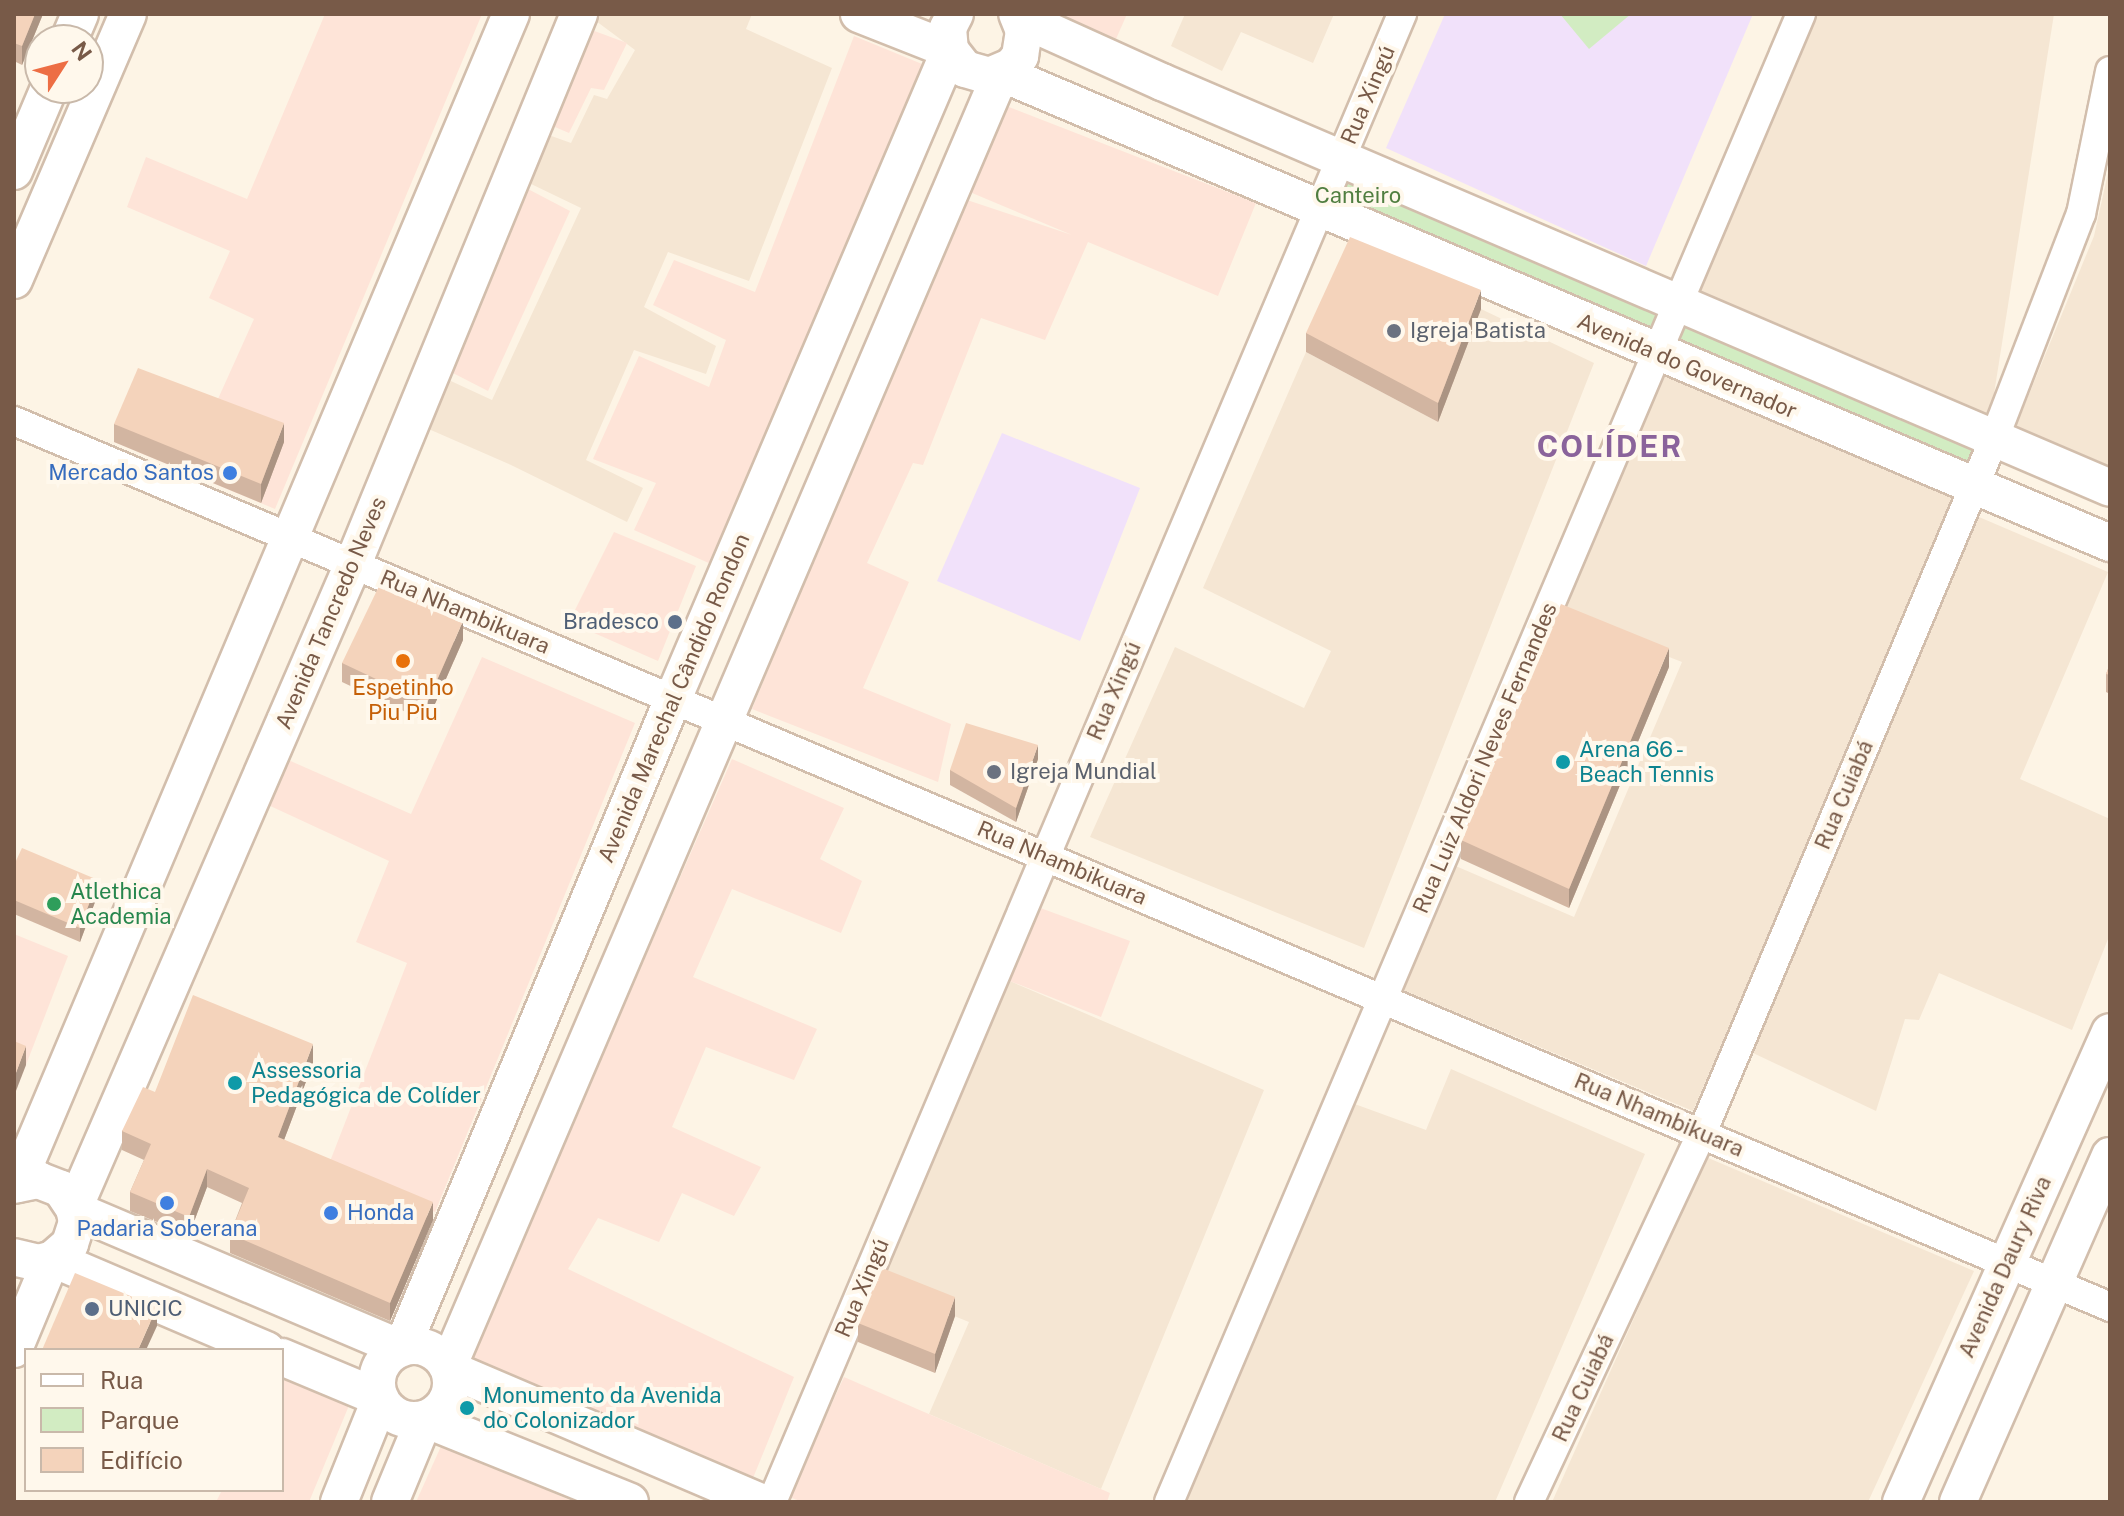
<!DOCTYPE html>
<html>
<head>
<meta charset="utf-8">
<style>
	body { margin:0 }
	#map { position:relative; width:2124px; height:1516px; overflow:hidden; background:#fdf4e5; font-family:"Public Sans",sans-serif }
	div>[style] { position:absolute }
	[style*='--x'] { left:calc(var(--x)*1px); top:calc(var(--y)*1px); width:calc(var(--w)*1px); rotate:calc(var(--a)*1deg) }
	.residential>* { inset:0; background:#f5e6d3 }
	.commercial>* { inset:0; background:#fee4d8 }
	.education>* { inset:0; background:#f1e1fa }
	.green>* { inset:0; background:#d2ecc2 }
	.roads { filter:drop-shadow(2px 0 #d2beac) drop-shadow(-2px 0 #d2beac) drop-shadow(0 2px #d2beac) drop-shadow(0 -2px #d2beac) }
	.minor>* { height:28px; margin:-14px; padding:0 14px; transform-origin:14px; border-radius:14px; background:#fff }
	.tertiary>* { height:36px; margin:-18px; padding:0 18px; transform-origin:18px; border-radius:18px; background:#fff }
	.tertiary>.ring { margin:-18px; padding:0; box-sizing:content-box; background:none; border:36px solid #fff; border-radius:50% }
	.wall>* { inset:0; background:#d2b5a1 }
	.shaded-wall>* { inset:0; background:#ab9483 }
	.building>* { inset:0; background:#f4d3bb }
	.dots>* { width:22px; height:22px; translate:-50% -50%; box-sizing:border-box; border:4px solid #fff8ec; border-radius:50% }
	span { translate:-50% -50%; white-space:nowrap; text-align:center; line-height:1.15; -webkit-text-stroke:8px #fff8ec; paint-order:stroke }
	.street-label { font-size:22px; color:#785a48 }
	.park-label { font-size:22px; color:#507e40 }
	.worship-label { font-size:22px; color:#5b616d }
	.left { translate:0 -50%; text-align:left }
	.shop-label { font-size:22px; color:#366cbe }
	.right { translate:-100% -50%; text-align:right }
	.service-label { font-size:22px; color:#4e5e75 }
	.food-label { font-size:22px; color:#c56008 }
	.culture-label { font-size:22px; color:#0d838f }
	.leisure-label { font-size:22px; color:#27864d }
	.district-label { font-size:30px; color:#8a639b; font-weight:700; letter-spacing:2px }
	.frame { position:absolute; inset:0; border:16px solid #785a48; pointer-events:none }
	.legend { position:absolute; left:24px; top:1348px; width:260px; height:144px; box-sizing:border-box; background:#fff8ec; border:2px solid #c9b9aa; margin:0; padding:10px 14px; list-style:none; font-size:24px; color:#785a48 }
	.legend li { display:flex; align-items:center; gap:16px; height:40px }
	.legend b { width:40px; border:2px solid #c9b9aa }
	.north { position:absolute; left:24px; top:24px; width:80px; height:80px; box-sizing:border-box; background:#fff8ec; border:2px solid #c9b9aa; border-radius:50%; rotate:54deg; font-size:22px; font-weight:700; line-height:32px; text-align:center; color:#785a48 }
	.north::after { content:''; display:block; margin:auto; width:28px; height:36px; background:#ed6e44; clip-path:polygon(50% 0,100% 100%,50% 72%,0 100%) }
</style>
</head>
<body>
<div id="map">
	<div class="residential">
		<i style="clip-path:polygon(599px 14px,752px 14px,746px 29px,832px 68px,749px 281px,668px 252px,644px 307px,716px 346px,706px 374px,634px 350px,586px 460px,643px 488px,627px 522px,511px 465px,424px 427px,440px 376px,492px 400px,581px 208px,529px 183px,543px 133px,571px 143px,594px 95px,607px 99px,635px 50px,596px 21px)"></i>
		<i style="clip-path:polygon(1185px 14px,1334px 14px,1313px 63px,1241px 32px,1222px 71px,1171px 46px)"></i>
		<i style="clip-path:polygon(1817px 14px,2054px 14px,1988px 432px,1690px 299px)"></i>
		<i style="clip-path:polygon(2110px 164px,2110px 466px,2016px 426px,2094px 236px)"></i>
		<i style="clip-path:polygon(1481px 309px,1594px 363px,1364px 948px,1090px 837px,1175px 647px,1304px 708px,1331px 651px,1203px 588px,1306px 352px,1438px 422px)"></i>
		<i style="clip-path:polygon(1665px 369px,1957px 492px,1693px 1111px,1398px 988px,1451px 864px,1574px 917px,1682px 662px,1556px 613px)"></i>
		<i style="clip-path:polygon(1979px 517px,2108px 572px,2020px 779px,2110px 819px,2110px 934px,2072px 1030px,1939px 973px,1919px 1020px,1905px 1019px,1876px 1111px,1753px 1053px)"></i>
		<i style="clip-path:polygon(1005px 979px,1264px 1090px,1101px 1489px,929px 1414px,969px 1322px,875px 1284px)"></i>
		<i style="clip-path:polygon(1451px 1069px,1645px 1154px,1495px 1502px,1181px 1502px,1352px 1103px,1426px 1130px)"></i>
		<i style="clip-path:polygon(1706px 1157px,1974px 1271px,1868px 1502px,1552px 1502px)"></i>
	</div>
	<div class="commercial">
		<i style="clip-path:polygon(325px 14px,482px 14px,275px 509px,114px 442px,139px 381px,213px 410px,254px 319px,209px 298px,230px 251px,127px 207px,146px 157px,247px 199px)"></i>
		<i style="clip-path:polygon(1053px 14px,1127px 14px,1116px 39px)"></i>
		<i style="clip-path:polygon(589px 29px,627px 43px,604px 90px,591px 88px,569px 133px,548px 124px)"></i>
		<i style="clip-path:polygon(854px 36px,922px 64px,711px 564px,634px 530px,656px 483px,593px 459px,639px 356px,709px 387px,726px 340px,653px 305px,674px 260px,755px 292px)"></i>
		<i style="clip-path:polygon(1001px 104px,1256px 203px,1218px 296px,1088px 242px,1045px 340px,981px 318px,923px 465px,913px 463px,867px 563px,909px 582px,863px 688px,951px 724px,938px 782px,752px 709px,961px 198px,1072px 235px,953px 185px)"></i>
		<i style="clip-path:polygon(526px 188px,570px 211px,488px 391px,449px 371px)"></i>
		<i style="clip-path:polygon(614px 532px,696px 566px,658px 661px,569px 622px)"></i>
		<i style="clip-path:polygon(482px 657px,635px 723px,435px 1212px,329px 1164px,407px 963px,356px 942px,389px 861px,266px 804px,286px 759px,411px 814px)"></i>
		<i style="clip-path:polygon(732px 759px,844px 808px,820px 859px,862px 881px,841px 933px,732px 889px,693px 977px,817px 1029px,794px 1080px,706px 1047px,672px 1127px,761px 1167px,734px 1216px,682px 1193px,659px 1242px,598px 1218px,568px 1269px,794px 1377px,751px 1483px,469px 1359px)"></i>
		<i style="clip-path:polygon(1035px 906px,1130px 941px,1101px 1017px,1005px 979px)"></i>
		<i style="clip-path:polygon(14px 934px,68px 956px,14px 1096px)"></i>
		<i style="clip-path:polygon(282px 1373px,350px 1403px,309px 1502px,216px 1502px,222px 1490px,282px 1490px)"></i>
		<i style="clip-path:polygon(844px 1377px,1110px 1493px,1107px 1502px,803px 1502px,789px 1497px)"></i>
		<i style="clip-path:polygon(442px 1444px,574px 1502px,416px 1502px)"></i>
	</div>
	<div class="education">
		<i style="clip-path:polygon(1445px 14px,1753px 14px,1646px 266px,1386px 148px)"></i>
		<i style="clip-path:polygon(1002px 433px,1140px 488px,1080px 641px,937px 581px)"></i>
	</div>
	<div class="green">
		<i style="clip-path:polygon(1560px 14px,1631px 14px,1589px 49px)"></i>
		<i style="clip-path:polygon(1343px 159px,1678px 303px,1656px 352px,1320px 210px)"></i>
		<i style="clip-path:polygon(1682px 306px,1994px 439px,1975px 485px,1662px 354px)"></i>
	</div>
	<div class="roads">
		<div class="minor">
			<i style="--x:14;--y:421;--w:2276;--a:22.91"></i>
			<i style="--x:772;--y:1502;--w:1616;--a:-67.05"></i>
			<i style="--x:1169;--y:1502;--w:1617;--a:-66.99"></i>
			<i style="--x:1529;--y:1502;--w:408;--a:-64.9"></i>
			<i style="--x:1702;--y:1133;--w:753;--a:-67.18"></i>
			<i style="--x:1994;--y:439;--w:241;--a:-68.9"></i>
			<i style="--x:2081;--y:214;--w:146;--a:-78.5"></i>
		</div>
		<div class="tertiary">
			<i style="--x:955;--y:14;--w:16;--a:117"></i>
			<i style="--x:948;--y:28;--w:22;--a:85"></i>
			<i style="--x:950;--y:50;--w:24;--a:52"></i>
			<i style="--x:965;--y:69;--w:25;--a:16"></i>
			<i style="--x:989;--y:76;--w:25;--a:-23"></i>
			<i style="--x:1012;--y:66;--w:13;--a:-51"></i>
			<i style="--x:1020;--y:56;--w:25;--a:-81"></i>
			<i style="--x:1024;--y:31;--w:18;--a:-112"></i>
			<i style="--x:1022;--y:14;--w:4;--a:117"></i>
			<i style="--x:1020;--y:18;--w:156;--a:24.3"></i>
			<i style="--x:1162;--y:82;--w:1031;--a:23.18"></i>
			<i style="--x:69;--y:40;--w:28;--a:-67"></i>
			<i style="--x:14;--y:171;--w:90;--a:-67.1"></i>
			<i style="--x:14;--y:280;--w:289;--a:-66.8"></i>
			<i style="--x:17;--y:1184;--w:1270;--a:-67.11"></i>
			<i style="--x:14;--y:1185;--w:25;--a:-12"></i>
			<i style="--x:38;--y:1180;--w:25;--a:21"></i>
			<i style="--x:61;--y:1189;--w:23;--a:56"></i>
			<i style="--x:74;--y:1208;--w:14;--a:78"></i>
			<i style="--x:77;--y:1222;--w:23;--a:108"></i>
			<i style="--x:70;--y:1244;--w:23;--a:139"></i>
			<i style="--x:53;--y:1259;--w:15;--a:164"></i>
			<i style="--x:39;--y:1263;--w:26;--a:-167"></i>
			<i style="--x:74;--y:1208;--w:702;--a:-66.58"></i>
			<i style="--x:353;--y:564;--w:595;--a:-67.66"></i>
			<i style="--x:75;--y:1210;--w:353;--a:23"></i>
			<i style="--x:53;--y:1259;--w:232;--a:23.1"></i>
			<i class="ring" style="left:377px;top:1346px;width:38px;height:38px"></i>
			<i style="--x:402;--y:1348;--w:703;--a:-67.34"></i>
			<i style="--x:673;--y:699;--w:706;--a:-66.89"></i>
			<i style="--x:950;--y:50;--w:98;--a:-158.4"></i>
			<i style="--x:14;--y:1349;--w:96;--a:-67.4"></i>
			<i style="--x:282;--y:1357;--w:106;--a:22.7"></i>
			<i style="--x:448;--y:1367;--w:1407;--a:-66.86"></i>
			<i style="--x:1001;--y:73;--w:1204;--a:22.97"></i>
			<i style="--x:449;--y:1369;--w:339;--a:23.1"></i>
			<i style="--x:425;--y:1419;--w:221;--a:22"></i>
			<i style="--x:339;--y:1502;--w:110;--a:-68.1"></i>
			<i style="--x:390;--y:1502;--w:89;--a:-67.5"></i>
			<i style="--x:1901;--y:1502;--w:514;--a:-66.03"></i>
			<i style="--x:1958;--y:1502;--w:378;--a:-66.3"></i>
		</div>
	</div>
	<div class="wall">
		<i style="clip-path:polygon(14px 14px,43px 14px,22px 65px,14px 61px)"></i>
		<i style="clip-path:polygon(1481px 309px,1438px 422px,1306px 352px,1306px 333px)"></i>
		<i style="clip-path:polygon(114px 424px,284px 442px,261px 503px,114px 442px)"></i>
		<i style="clip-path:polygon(463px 640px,427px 722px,342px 682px,342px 663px)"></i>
		<i style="clip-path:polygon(2110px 664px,2110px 694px,2106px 692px,2106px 674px)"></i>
		<i style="clip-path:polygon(1669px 667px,1569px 908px,1461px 859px,1461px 840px)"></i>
		<i style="clip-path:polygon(1038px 759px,1016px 822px,950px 785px,950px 770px)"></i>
		<i style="clip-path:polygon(14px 865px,98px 894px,80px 942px,14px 914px)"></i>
		<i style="clip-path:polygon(313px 1063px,284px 1140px,433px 1220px,390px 1321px,230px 1253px,230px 1234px,242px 1203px,207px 1187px,189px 1235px,130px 1211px,130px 1192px,144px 1160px,122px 1150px,122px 1131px,155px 1092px)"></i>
		<i style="clip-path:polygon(955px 1316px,935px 1373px,858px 1342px,858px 1323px)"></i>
	</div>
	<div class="shaded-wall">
		<i style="clip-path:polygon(35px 14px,43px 14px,22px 65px,22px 46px)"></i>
		<i style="clip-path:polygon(1481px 290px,1481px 309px,1438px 422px,1438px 403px)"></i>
		<i style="clip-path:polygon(284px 423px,284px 442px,261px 503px,261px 484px)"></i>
		<i style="clip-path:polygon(463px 621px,463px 640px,427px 722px,427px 703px)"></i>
		<i style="clip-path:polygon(1669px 648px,1669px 667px,1569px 908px,1569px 889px)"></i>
		<i style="clip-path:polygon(1038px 745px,1038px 759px,1016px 822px,1016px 808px)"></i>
		<i style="clip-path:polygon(98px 880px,98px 894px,80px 942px,80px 928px)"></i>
		<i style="clip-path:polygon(313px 1044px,313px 1063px,278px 1156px,278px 1137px)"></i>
		<i style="clip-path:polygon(26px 1046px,26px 1065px,14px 1096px,14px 1078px)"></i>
		<i style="clip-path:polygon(207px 1169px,207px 1187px,189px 1235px,189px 1217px)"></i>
		<i style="clip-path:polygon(433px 1202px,433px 1220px,390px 1321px,390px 1303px)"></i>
		<i style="clip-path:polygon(955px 1297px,955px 1316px,935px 1373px,935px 1354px)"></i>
		<i style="clip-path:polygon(157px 1307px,157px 1326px,146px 1350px,138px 1350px)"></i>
	</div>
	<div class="building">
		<i style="clip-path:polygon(14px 14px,35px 14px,22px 46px,14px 43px)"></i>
		<i style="clip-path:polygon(1350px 237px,1481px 290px,1438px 403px,1306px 333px)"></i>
		<i style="clip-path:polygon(138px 368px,284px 423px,261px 484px,114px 424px)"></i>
		<i style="clip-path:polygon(381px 582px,463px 621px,427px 703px,342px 663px)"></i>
		<i style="clip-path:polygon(1561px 604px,1669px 648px,1569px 889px,1461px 840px)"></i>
		<i style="clip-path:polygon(2110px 664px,2110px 675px,2106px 674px)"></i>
		<i style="clip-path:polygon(966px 723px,1038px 745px,1016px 808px,950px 770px)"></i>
		<i style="clip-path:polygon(22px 848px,98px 880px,80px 928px,14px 900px,14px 865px)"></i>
		<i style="clip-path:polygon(193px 995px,313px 1044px,278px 1137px,433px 1202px,390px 1303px,230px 1234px,249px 1188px,207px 1169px,189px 1217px,130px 1192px,151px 1144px,122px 1131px,143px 1087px,155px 1092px)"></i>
		<i style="clip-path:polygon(14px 1041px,26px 1046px,14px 1078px)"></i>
		<i style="clip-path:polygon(882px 1268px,955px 1297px,935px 1354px,858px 1323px)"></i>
		<i style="clip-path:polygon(75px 1273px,157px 1307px,138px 1350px,42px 1350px)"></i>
	</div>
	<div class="dots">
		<i style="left:1394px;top:331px;background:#6b7280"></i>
		<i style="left:230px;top:473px;background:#3f7fe0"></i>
		<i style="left:675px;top:622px;background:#5c6f8a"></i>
		<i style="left:403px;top:661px;background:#e8710a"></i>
		<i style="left:1563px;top:762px;background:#0f9aa8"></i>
		<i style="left:994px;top:772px;background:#6b7280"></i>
		<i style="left:54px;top:904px;background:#2e9e5b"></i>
		<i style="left:235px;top:1083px;background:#0f9aa8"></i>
		<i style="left:167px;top:1203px;background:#3f7fe0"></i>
		<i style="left:331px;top:1213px;background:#3f7fe0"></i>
		<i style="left:92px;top:1309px;background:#5c6f8a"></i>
		<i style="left:467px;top:1408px;background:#0f9aa8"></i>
	</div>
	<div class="street-label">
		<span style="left:1368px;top:95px;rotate:-67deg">Rua Xingú</span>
		<span style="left:1687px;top:366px;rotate:23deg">Avenida do Governador</span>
		<span style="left:465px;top:612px;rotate:23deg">Rua Nhambikuara</span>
		<span style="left:331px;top:613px;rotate:-67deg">Avenida Tancredo Neves</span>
		<span style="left:1114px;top:691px;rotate:-67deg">Rua Xingú</span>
		<span style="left:674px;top:698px;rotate:-67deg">Avenida Marechal Cândido Rondon</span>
		<span style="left:1485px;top:758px;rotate:-67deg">Rua Luiz Aldori Neves Fernandes</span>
		<span style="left:1844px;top:795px;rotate:-67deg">Rua Cuiabá</span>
		<span style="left:1062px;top:863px;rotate:23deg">Rua Nhambikuara</span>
		<span style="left:1659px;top:1115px;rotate:23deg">Rua Nhambikuara</span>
		<span style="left:2005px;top:1267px;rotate:-66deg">Avenida Daury Riva</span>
		<span style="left:862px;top:1288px;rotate:-67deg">Rua Xingú</span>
		<span style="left:1583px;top:1388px;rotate:-65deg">Rua Cuiabá</span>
	</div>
	<div class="park-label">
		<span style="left:1358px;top:196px">Canteiro</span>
	</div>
	<div class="worship-label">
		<span class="left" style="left:1410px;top:331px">Igreja Batista</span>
		<span class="left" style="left:1010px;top:772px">Igreja Mundial</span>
	</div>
	<div class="shop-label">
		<span class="right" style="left:214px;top:473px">Mercado Santos</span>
		<span class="left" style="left:347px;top:1213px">Honda</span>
		<span style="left:167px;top:1229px">Padaria Soberana</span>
	</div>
	<div class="service-label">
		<span class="right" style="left:659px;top:622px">Bradesco</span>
		<span class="left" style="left:108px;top:1309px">UNICIC</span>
	</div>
	<div class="food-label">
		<span style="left:403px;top:700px">Espetinho<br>Piu Piu</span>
	</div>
	<div class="culture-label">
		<span class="left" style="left:1579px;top:762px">Arena 66 -<br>Beach Tennis</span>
		<span class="left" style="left:251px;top:1083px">Assessoria<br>Pedagógica de Colíder</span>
		<span class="left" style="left:483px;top:1408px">Monumento da Avenida<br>do Colonizador</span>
	</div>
	<div class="leisure-label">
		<span class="left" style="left:70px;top:904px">Atlethica<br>Academia</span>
	</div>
	<div class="district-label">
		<span style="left:1610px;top:446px">COLÍDER</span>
	</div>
	<div class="frame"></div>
	<ul class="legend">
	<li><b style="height:10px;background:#fff"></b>Rua</li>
	<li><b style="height:22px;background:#d2ecc2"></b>Parque</li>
	<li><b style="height:22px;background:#f4d3bb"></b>Edifício</li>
	</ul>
	<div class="north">N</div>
</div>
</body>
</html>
